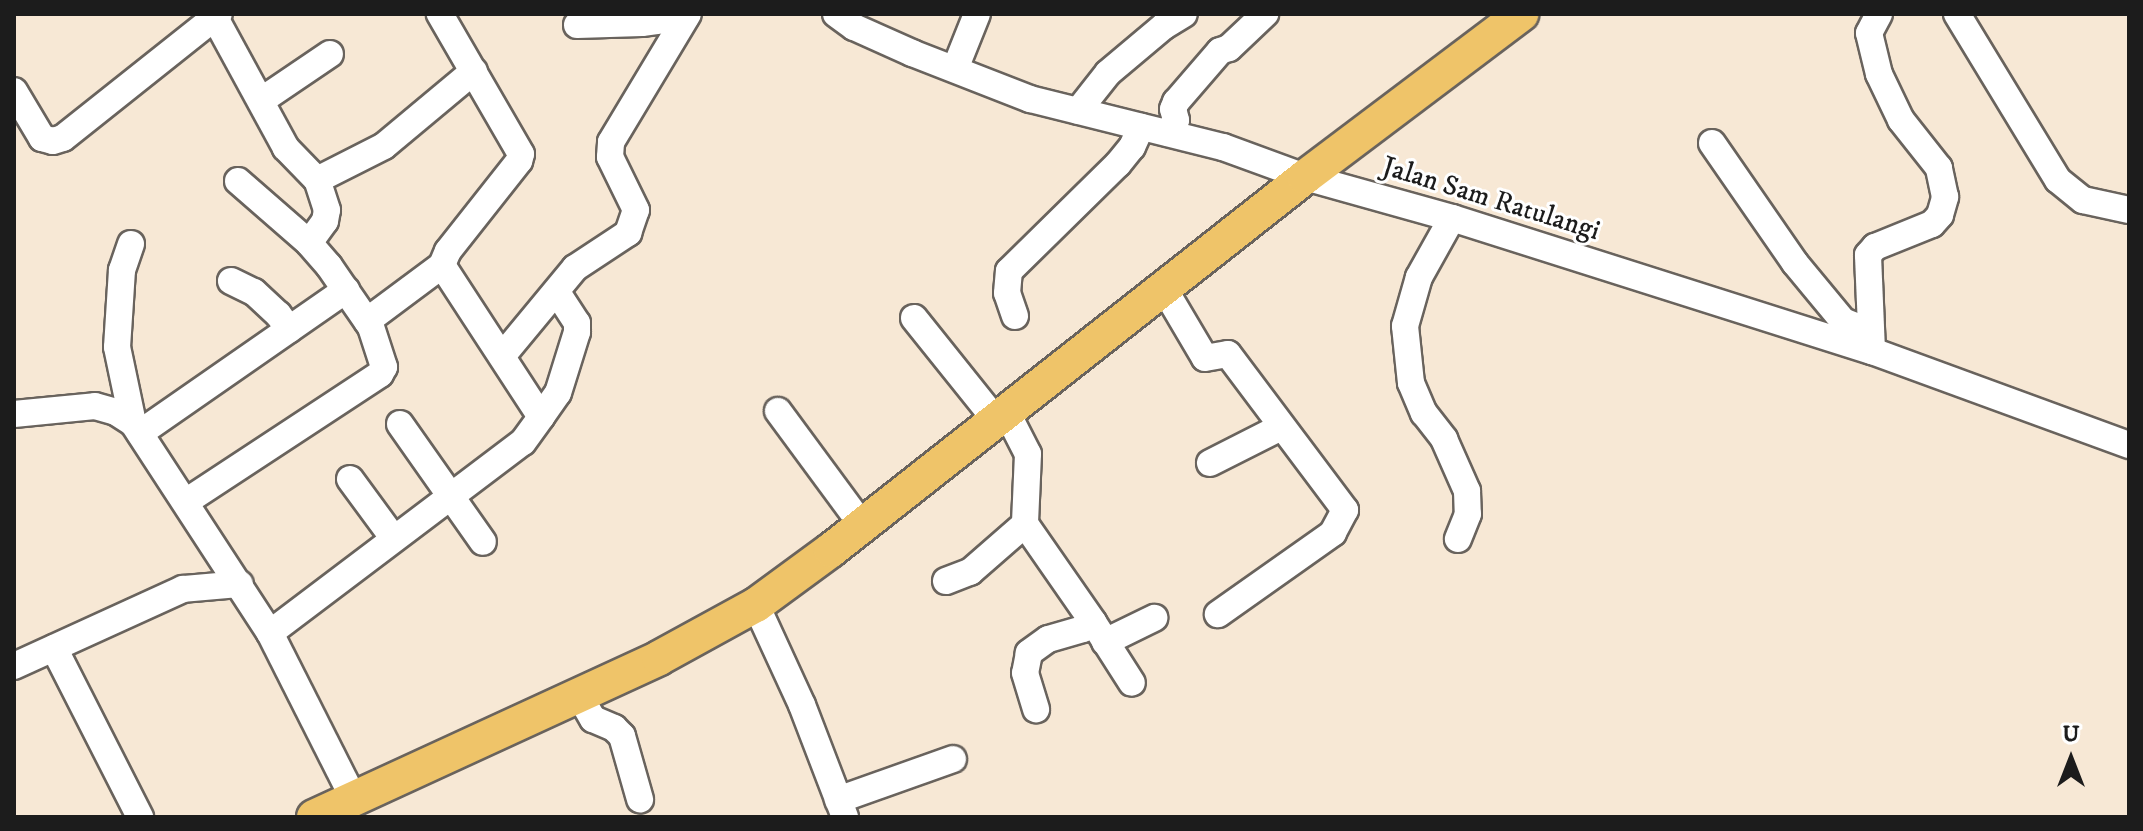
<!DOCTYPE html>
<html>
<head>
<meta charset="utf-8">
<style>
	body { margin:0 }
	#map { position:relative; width:2143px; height:831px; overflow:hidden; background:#f7e8d5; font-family:"IM FELL DW Pica",serif }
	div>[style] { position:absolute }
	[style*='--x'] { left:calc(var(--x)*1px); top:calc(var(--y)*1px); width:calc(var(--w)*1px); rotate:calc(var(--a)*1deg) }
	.roads { filter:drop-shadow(2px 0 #69635d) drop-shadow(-2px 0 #69635d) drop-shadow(0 2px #69635d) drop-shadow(0 -2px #69635d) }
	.minor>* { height:26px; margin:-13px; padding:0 13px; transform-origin:13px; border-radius:13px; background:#fff }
	.major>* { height:34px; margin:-17px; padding:0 17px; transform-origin:17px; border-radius:17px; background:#efc469 }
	span { translate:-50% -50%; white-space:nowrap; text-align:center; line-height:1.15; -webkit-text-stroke:6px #fff; paint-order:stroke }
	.street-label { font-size:28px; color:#1c1c1c }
	.frame { position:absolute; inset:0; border:16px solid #1c1c1c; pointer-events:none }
	.north { position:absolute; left:2031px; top:719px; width:80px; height:80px; -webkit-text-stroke:6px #fff; paint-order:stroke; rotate:0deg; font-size:22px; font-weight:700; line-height:32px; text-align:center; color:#1c1c1c }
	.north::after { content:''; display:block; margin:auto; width:28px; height:36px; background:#1c1c1c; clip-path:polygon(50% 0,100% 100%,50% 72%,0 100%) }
</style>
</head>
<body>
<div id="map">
	<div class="roads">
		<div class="minor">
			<i style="--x:836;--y:14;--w:22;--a:36"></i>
			<i style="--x:854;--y:27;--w:64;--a:24.1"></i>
			<i style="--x:912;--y:53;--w:127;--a:21.3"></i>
			<i style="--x:1030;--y:99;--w:199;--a:14"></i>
			<i style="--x:1223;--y:147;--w:87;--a:20.1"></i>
			<i style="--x:1305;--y:177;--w:153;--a:15.6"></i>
			<i style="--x:1452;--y:218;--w:441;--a:17.6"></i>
			<i style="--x:1872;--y:351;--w:274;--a:20.1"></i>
			<i style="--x:1957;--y:14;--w:194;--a:58.7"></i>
			<i style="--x:2058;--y:180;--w:32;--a:39"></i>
			<i style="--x:2083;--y:200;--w:47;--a:12.3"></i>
			<i style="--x:577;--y:25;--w:65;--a:-1.8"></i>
			<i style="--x:642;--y:23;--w:44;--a:-7.8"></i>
			<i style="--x:955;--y:69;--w:59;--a:-68.2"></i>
			<i style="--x:14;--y:91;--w:55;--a:59.2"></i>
			<i style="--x:42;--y:138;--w:11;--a:15"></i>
			<i style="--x:53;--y:141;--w:10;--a:-17"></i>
			<i style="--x:63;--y:138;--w:199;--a:-38.5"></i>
			<i style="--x:262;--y:100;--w:82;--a:-34.1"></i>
			<i style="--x:1078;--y:111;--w:48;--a:-51.7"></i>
			<i style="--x:1108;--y:73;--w:73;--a:-40"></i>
			<i style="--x:1164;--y:26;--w:23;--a:-31"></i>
			<i style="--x:1168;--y:133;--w:15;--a:-58"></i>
			<i style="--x:1176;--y:120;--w:11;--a:-105"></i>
			<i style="--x:1173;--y:109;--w:8;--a:-67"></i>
			<i style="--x:1176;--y:102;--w:67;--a:-49.2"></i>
			<i style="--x:1220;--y:51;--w:9;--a:-18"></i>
			<i style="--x:1229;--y:48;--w:50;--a:-43.4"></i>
			<i style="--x:1712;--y:143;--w:146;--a:55.3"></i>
			<i style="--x:1795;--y:263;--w:75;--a:50.4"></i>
			<i style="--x:1843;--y:321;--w:29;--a:22"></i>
			<i style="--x:317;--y:180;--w:75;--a:-26.9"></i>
			<i style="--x:384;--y:146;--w:117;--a:-39.8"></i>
			<i style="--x:238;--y:181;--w:94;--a:41.1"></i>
			<i style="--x:1452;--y:218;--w:68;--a:119.2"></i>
			<i style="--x:1419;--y:277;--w:51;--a:105.9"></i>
			<i style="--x:1405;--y:326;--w:57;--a:84"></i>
			<i style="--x:1411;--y:383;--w:33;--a:67"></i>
			<i style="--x:1424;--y:413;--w:33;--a:52"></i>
			<i style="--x:1444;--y:439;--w:57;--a:66.1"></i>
			<i style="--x:1467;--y:491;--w:23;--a:88"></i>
			<i style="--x:1468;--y:514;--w:27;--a:112"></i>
			<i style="--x:131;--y:244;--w:28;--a:109"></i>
			<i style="--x:122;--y:270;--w:77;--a:93.7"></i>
			<i style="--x:117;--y:347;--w:78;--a:78.1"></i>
			<i style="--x:231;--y:281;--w:25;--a:26"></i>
			<i style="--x:254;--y:292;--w:33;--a:43"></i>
			<i style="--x:278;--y:314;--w:19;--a:54"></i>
			<i style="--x:1163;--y:287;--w:82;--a:59.4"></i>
			<i style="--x:1205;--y:358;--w:23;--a:-10"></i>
			<i style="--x:1228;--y:354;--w:195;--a:53.1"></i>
			<i style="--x:1345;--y:510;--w:26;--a:118"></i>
			<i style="--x:1333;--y:533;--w:141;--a:144.8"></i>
			<i style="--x:1015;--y:316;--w:24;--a:-109"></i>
			<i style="--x:1007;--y:293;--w:22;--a:-85"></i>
			<i style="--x:1009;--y:271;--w:153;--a:-44.5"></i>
			<i style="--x:1118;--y:164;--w:22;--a:-51"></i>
			<i style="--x:1132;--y:147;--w:22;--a:-66"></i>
			<i style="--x:914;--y:318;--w:129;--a:51.3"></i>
			<i style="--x:367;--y:321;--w:94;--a:-36.7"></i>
			<i style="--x:1872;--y:351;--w:96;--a:-92.4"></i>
			<i style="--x:1868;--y:255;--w:11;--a:-49"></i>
			<i style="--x:1875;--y:247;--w:61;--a:-22"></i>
			<i style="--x:1932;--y:224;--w:12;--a:-48"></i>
			<i style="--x:1940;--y:215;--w:19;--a:-74"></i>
			<i style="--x:1945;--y:197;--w:30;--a:-102"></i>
			<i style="--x:1939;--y:168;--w:61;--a:-128.4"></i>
			<i style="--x:1901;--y:120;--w:51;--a:-115.6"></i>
			<i style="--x:1879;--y:74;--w:42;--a:-103.7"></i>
			<i style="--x:1869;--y:33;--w:21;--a:-62"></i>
			<i style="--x:503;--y:355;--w:113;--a:-50.4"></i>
			<i style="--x:575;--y:268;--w:64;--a:-33.4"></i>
			<i style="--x:628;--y:233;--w:24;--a:-71"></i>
			<i style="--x:636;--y:210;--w:59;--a:-116.1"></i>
			<i style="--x:610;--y:157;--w:15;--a:-86"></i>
			<i style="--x:611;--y:142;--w:149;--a:-59"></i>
			<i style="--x:778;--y:411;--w:142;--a:53.6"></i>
			<i style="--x:1006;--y:411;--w:48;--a:62.9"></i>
			<i style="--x:1028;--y:454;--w:70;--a:92.5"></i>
			<i style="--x:1025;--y:524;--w:119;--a:55.2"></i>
			<i style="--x:1093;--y:622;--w:12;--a:145"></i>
			<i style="--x:1083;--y:629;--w:36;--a:164"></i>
			<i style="--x:1048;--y:639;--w:24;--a:144"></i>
			<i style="--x:1029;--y:653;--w:20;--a:101"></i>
			<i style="--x:1025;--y:673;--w:38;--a:73"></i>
			<i style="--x:14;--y:414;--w:81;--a:-5.6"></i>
			<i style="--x:95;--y:406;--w:22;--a:16"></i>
			<i style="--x:116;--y:412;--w:20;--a:33"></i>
			<i style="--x:133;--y:423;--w:251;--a:56.9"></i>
			<i style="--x:270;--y:633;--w:186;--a:63.2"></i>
			<i style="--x:541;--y:417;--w:29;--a:-55"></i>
			<i style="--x:558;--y:393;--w:64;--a:-72.7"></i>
			<i style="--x:577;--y:332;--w:9;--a:-90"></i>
			<i style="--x:577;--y:323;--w:37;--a:-123"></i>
			<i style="--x:400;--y:424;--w:144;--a:54.9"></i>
			<i style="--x:140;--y:433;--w:251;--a:-34.8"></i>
			<i style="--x:1210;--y:463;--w:80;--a:-26.9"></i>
			<i style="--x:350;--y:479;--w:74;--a:53.7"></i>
			<i style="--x:187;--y:501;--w:231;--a:-33.3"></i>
			<i style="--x:380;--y:374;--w:8;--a:-60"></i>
			<i style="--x:384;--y:367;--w:42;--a:-108"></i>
			<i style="--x:371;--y:327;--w:74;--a:-124.5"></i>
			<i style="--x:329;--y:266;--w:30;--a:-131"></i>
			<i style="--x:309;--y:243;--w:27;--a:-54"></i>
			<i style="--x:325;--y:221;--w:11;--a:-80"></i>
			<i style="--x:327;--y:210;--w:32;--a:-108"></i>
			<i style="--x:317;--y:180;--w:45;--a:-134.1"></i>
			<i style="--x:286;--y:148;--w:153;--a:-118.6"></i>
			<i style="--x:946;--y:581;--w:26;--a:-21"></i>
			<i style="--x:970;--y:572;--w:73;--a:-41.1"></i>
			<i style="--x:756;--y:605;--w:110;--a:65.3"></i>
			<i style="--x:802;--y:705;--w:120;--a:69"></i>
			<i style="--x:1093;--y:622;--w:72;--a:57.4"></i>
			<i style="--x:270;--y:633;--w:317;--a:-37.1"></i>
			<i style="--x:523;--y:442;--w:31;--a:-54"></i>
			<i style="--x:541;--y:417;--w:181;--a:-123.1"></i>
			<i style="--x:442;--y:265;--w:15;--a:-67"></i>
			<i style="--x:448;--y:251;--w:115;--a:-51.7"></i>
			<i style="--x:519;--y:161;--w:7;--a:-74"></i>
			<i style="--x:521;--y:154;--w:162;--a:-120.1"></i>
			<i style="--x:1105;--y:642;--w:55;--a:-26.1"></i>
			<i style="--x:54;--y:648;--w:190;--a:63"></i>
			<i style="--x:14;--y:666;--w:186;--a:-24.5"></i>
			<i style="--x:183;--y:589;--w:57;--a:-5"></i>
			<i style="--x:579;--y:695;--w:28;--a:60"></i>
			<i style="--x:593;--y:719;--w:23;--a:23"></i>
			<i style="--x:614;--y:728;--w:11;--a:45"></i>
			<i style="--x:622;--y:736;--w:66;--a:74.1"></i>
			<i style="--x:838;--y:800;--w:122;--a:-19.6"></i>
		</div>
		<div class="major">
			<i style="--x:314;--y:817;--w:380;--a:-24.7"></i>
			<i style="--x:659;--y:658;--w:111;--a:-28.7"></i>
			<i style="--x:756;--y:605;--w:93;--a:-36.3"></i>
			<i style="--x:831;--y:550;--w:603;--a:-38.2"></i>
			<i style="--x:1305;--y:177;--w:271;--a:-37"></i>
		</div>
	</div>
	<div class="street-label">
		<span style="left:1491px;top:199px;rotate:17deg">Jalan Sam Ratulangi</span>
	</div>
	<div class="frame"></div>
	<div class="north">U</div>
</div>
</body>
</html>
